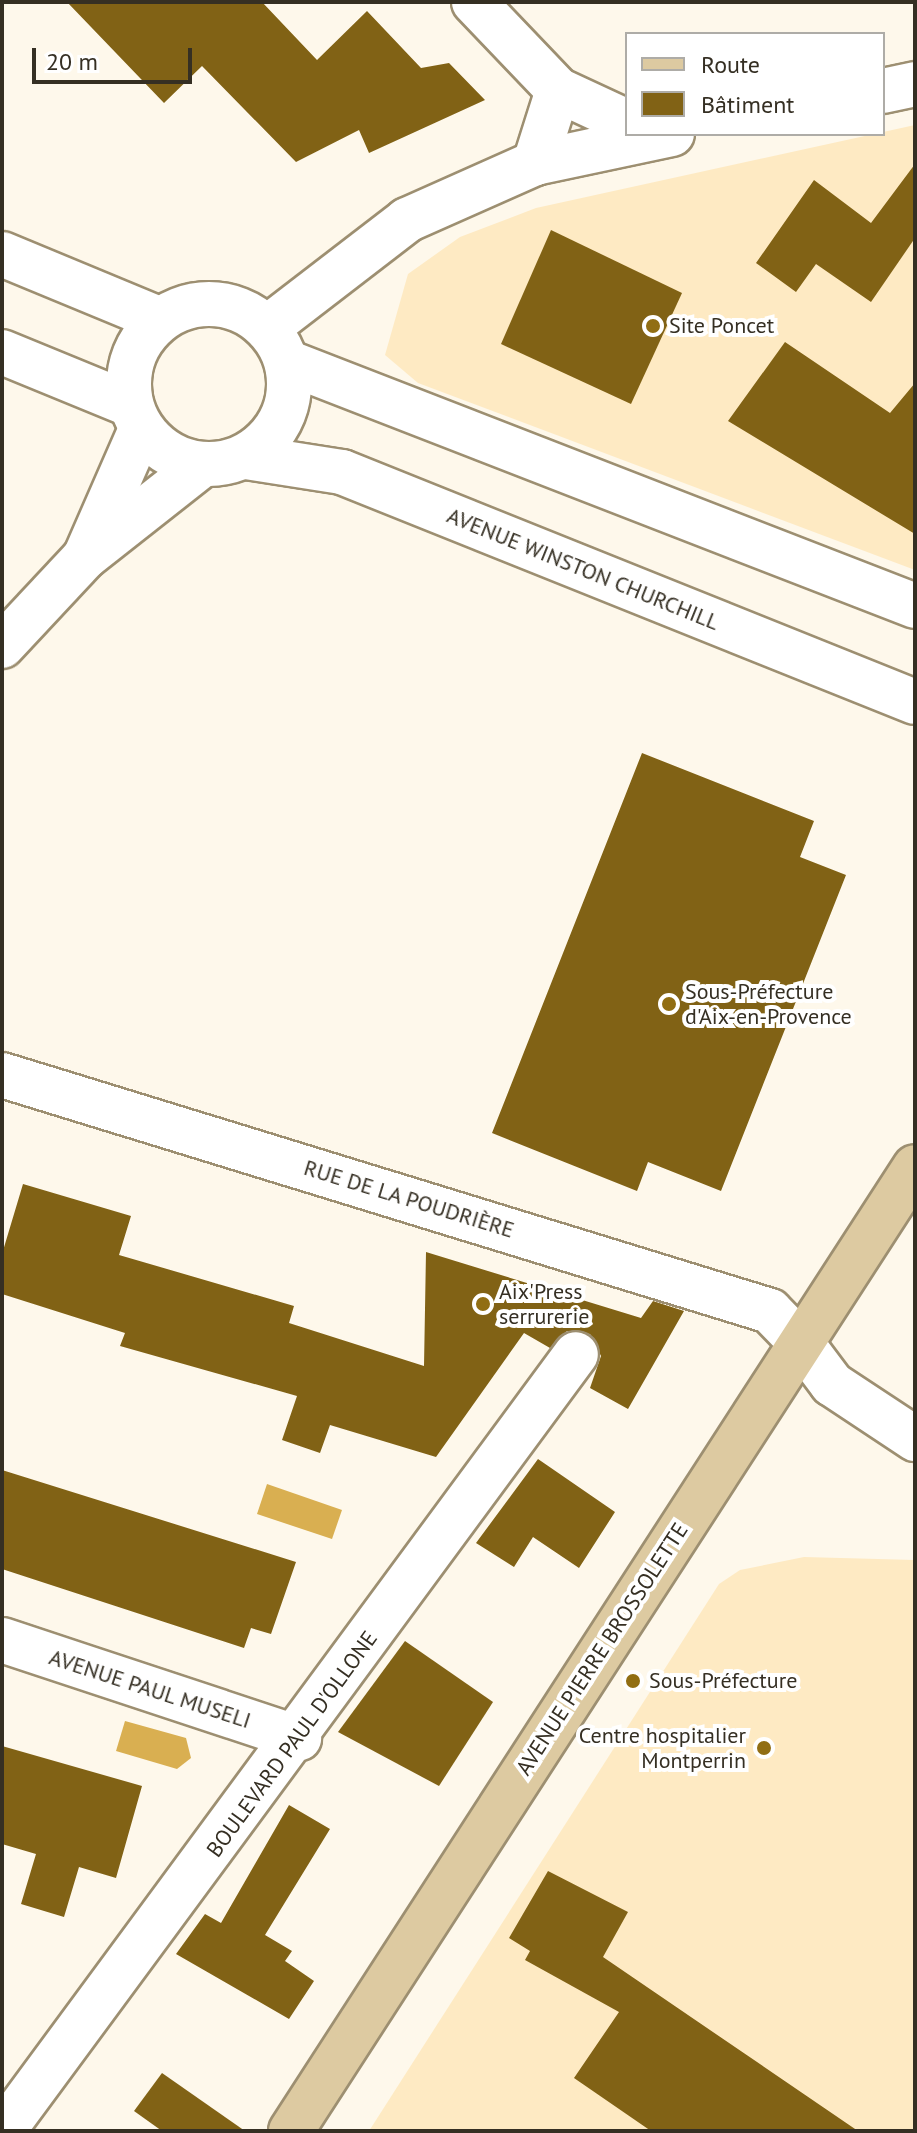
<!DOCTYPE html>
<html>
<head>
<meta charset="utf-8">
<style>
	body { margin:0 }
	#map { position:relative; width:917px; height:2133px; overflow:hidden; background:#fef8eb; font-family:"PT Sans",sans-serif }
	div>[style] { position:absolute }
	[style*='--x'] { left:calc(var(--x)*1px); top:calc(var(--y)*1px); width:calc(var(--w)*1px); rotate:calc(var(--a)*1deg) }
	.built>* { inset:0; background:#feeac3 }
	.water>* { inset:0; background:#d9af51 }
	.building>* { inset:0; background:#816215 }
	.roads { filter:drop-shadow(2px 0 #9d8f71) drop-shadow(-2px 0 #9d8f71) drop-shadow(0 2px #9d8f71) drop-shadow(0 -2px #9d8f71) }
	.minor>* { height:44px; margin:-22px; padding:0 22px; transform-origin:22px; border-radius:22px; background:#fff }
	.tertiary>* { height:44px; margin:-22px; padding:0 22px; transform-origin:22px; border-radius:22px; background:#fff }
	.tertiary>.ring { margin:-22px; padding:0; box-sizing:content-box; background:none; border:44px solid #fff; border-radius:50% }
	.primary>* { height:44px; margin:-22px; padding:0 22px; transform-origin:22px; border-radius:22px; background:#ddcaa1 }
	.dots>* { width:22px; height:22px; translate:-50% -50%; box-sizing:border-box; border:4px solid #fff; border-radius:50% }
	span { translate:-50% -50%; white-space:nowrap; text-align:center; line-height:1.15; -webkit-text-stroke:8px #fff; paint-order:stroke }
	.poi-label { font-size:22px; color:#352f23 }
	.left { translate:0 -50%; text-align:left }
	.right { translate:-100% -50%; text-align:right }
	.street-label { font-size:22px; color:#352f23 }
	.frame { position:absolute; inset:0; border:4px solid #352f23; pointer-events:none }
	.legend { position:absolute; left:625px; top:32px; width:260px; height:104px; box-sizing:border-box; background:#fff; border:2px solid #aeaca7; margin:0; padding:10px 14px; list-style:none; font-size:24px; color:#352f23 }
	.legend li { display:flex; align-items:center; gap:16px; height:40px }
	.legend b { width:40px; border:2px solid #aeaca7 }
	.scale { position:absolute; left:32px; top:48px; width:160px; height:36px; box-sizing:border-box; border:4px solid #352f23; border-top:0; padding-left:10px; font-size:24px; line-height:28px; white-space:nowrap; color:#352f23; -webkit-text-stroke:6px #fff; paint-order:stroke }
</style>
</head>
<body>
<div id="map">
	<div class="built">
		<i style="clip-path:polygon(915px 125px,915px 570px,418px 383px,385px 355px,408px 274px,460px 237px,536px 208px)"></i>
		<i style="clip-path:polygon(804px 1557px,915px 1560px,915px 2131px,369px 2131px,719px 1584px,740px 1570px)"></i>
	</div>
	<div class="water">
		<i style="clip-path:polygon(267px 1484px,342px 1510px,332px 1539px,257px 1514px)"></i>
		<i style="clip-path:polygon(125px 1721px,186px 1738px,191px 1758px,177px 1769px,116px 1751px)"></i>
	</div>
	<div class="building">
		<i style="clip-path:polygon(67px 2px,262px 2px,317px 60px,367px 11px,421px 68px,449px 63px,485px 100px,369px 153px,359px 130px,296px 162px,202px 66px,164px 103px)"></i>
		<i style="clip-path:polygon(915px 164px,915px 238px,871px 302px,816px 264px,796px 292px,756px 263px,814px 180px,871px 223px)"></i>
		<i style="clip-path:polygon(551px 230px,682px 293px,631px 404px,501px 344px)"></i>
		<i style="clip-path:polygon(785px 342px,890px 413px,915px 383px,915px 534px,728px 421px)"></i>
		<i style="clip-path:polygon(642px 753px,814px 821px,800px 857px,846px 875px,721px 1191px,648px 1162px,637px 1191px,492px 1133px)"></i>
		<i style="clip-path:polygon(23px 1184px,131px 1216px,119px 1255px,294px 1306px,289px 1323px,424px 1366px,426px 1252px,641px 1318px,653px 1301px,684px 1311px,628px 1409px,590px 1388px,601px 1356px,590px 1334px,567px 1331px,550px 1348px,524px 1333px,436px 1457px,330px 1425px,320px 1453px,282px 1440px,297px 1396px,120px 1346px,125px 1333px,2px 1294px,2px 1254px)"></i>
		<i style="clip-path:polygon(538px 1459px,615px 1512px,579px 1568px,533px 1537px,514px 1567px,476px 1543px)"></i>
		<i style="clip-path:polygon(2px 1470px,296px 1562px,271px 1634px,251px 1628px,244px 1648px,2px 1569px)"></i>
		<i style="clip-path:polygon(405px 1641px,493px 1702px,439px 1786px,338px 1732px)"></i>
		<i style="clip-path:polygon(2px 1746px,142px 1786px,116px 1878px,79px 1867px,64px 1917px,21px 1904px,36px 1854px,2px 1844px)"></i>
		<i style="clip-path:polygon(289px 1805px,330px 1829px,265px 1935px,292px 1951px,285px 1961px,314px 1981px,289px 2019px,176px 1954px,205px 1914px,221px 1923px)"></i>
		<i style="clip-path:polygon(548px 1871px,628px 1912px,603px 1957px,858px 2131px,651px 2131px,574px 2078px,619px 2012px,525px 1960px,530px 1951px,509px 1938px)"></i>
		<i style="clip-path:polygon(162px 2073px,245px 2131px,162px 2131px,134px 2111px)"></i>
	</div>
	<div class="roads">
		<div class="minor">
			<i style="--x:474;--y:2;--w:122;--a:46.3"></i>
			<i style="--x:558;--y:90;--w:77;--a:107.5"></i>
			<i style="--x:558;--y:90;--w:76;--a:24.9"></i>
			<i style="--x:883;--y:91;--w:33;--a:-12"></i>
			<i style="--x:267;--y:328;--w:177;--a:-37.6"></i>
			<i style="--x:407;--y:220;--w:140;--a:-24"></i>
			<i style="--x:535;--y:163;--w:140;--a:-12"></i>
			<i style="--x:86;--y:555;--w:137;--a:-66.4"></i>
			<i style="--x:2;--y:646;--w:122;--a:-47"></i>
			<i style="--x:85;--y:557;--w:149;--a:-38.2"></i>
			<i style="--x:2;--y:1075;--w:803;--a:17.08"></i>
			<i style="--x:770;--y:1311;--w:46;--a:45.9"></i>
			<i style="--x:2;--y:1640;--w:313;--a:18.3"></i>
			<i style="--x:3;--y:2131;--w:965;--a:-53.59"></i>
		</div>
		<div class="tertiary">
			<i style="--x:2;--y:254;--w:170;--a:22.5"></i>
			<i class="ring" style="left:129px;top:304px;width:116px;height:116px"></i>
			<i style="--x:2;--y:352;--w:139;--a:22.3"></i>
			<i style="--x:287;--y:362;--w:674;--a:21.23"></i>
			<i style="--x:246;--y:457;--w:97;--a:8.9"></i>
			<i style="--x:342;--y:472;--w:617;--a:21.87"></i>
			<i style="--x:802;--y:1344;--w:50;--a:53.1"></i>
			<i style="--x:832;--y:1384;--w:100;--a:33.5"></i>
		</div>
		<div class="primary">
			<i style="--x:291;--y:2131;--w:1148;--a:-57.08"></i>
		</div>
	</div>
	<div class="dots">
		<i style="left:653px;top:326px;background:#916e13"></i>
		<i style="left:669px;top:1004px;background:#916e13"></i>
		<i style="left:483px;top:1304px;background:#916e13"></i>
		<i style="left:633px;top:1681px;background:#916e13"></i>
		<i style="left:764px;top:1748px;background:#916e13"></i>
	</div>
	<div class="poi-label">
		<span class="left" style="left:669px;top:326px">Site Poncet</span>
		<span class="left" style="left:685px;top:1004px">Sous-Préfecture<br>d'Aix-en-Provence</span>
		<span class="left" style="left:499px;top:1304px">Aix'Press<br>serrurerie</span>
		<span class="left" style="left:649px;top:1681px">Sous-Préfecture</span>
		<span class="right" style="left:746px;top:1748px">Centre hospitalier<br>Montperrin</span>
	</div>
	<div class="street-label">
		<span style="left:583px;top:569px;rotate:22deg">AVENUE WINSTON CHURCHILL</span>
		<span style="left:409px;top:1199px;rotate:17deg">RUE DE LA POUDRIÈRE</span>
		<span style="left:602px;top:1649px;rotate:-57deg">AVENUE PIERRE BROSSOLETTE</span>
		<span style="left:150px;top:1689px;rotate:18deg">AVENUE PAUL MUSELI</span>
		<span style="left:292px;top:1744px;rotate:-54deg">BOULEVARD PAUL D'OLLONE</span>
	</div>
	<div class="frame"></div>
	<ul class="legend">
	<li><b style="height:10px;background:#ddcaa1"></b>Route</li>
	<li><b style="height:22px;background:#816215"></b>Bâtiment</li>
	</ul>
	<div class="scale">20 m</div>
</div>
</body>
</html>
